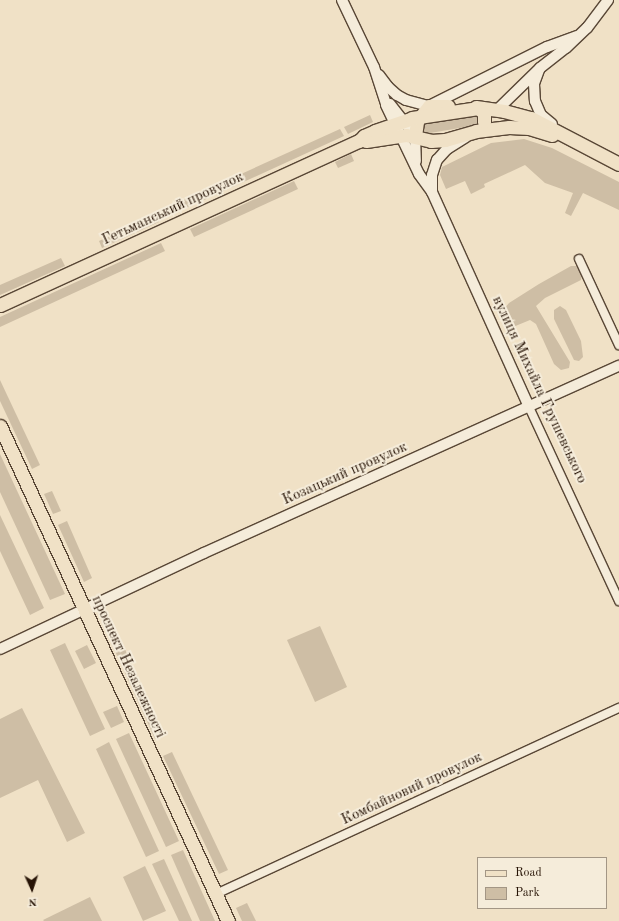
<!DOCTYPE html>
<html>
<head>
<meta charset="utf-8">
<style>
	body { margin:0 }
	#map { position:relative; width:619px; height:921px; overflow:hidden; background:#f0e1c6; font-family:"Old Standard TT",serif }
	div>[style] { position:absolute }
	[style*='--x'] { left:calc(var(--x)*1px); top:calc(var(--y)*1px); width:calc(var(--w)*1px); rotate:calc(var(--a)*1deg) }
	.green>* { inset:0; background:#cebea5 }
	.roads { filter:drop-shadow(1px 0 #594736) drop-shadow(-1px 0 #594736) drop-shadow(0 1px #594736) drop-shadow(0 -1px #594736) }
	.minor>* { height:8px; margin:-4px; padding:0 4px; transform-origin:4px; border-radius:4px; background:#f5ecda }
	.tertiary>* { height:10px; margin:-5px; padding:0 5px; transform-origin:5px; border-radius:5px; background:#f5ecda }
	.primary>* { height:13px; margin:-6.5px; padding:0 6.5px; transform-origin:6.5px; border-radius:6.5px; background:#f0e1c6 }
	span { translate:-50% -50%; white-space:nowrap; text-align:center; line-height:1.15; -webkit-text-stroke:4px #f5ecda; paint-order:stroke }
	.street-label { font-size:15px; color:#271406 }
	.legend { position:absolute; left:477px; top:857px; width:130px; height:52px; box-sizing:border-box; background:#f5ecda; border:1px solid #a39685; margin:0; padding:5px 7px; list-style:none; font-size:12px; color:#271406 }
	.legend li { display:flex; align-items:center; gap:8px; height:20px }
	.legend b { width:20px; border:1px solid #a39685 }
	.north { position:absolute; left:12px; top:869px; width:40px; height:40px; -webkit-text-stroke:3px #f5ecda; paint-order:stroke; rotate:177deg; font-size:11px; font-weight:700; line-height:16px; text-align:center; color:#271406 }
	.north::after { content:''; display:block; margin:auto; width:14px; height:18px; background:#271406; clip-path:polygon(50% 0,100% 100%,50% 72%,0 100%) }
</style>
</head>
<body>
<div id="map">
	<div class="green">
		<i style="clip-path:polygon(477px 114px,480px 121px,472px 126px,430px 133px,421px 133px,421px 122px)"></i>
		<i style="clip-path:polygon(370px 115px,373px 122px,348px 134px,344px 127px)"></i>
		<i style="clip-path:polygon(340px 129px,344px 136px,167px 217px,164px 209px)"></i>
		<i style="clip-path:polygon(524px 139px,552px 148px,619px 182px,619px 210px,583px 193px,571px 216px,565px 213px,573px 193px,545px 183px,525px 165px,484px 184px,485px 187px,471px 194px,465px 181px,446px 189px,440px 175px,442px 167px,491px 143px)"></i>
		<i style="clip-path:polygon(351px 154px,354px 161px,338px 168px,335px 162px)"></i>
		<i style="clip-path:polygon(294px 181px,298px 189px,194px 237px,190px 229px)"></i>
		<i style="clip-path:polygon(155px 215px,159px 222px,102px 248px,99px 241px)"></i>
		<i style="clip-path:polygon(161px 243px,165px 251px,0 327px,0 317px)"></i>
		<i style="clip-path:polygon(61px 258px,65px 266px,0 295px,0 285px)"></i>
		<i style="clip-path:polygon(571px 266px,578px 266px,582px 272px,581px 280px,545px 298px,536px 306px,570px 362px,569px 368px,561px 370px,554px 364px,536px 324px,530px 320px,513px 327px,506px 319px,504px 309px,509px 303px,539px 284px)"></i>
		<i style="clip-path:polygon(560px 306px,566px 310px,581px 341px,583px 357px,579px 361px,574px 360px,554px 319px,554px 310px)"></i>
		<i style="clip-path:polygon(0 380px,40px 465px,32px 469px,0 401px)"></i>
		<i style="clip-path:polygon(0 454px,65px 594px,50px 600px,0 492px)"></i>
		<i style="clip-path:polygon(52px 491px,61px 511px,53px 514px,44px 494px)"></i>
		<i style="clip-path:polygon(0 515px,44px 608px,30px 615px,0 551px)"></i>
		<i style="clip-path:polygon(67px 521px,92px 578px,84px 582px,58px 525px)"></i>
		<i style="clip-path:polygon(320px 626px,347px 687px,315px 702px,287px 640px)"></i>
		<i style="clip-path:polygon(118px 634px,164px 735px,155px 739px,109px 638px)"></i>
		<i style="clip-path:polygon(65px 643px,105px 729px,90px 736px,50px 650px)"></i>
		<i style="clip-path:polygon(87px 645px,96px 663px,84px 669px,75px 651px)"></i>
		<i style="clip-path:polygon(117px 706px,124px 722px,111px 728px,103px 712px)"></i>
		<i style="clip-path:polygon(22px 708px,85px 833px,67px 842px,38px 780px,0 798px,0 719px)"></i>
		<i style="clip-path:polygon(129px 733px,179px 841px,166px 847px,116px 739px)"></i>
		<i style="clip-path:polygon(109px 742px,159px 851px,146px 857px,96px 749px)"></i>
		<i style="clip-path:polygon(172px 752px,228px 870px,219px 874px,163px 756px)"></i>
		<i style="clip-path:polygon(183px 850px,215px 921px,200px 921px,171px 855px)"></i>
		<i style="clip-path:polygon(164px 859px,192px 921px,179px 921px,152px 864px)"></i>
		<i style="clip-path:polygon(145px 866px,166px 911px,143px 921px,123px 877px)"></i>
		<i style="clip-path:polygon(90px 897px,102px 921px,44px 921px,43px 920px)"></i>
		<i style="clip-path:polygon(247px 903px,256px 921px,242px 921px,236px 908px)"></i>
	</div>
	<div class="roads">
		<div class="minor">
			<i style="--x:579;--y:259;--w:95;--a:65.1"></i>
			<i style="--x:529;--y:407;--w:214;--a:65.1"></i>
			<i style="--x:216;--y:894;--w:444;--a:-24.8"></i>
		</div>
		<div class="tertiary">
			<i style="--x:342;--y:0;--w:74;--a:64.5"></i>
			<i style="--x:374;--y:67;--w:40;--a:72"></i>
			<i style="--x:386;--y:105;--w:76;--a:64.4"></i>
			<i style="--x:419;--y:174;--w:22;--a:54"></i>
			<i style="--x:432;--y:192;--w:236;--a:65.7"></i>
			<i style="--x:539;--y:70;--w:15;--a:110"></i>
			<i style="--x:534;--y:84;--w:17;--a:87"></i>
			<i style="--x:535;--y:101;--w:15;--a:67"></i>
			<i style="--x:541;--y:115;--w:14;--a:39"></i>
			<i style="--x:379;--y:75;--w:15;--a:53"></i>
			<i style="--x:388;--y:87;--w:12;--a:42"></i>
			<i style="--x:397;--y:95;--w:10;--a:29"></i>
			<i style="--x:406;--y:100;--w:24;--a:15"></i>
			<i style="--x:390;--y:104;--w:41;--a:52"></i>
			<i style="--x:415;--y:136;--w:25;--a:88"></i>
			<i style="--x:431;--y:105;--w:130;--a:-26.6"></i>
			<i style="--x:547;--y:47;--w:32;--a:-20"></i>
			<i style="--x:497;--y:110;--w:60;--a:-44.3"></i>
			<i style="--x:540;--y:68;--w:33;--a:-38"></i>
			<i style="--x:566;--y:48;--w:29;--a:-44"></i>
			<i style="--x:587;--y:28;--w:35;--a:-53"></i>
			<i style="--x:432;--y:192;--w:17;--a:-90"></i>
			<i style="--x:432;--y:175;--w:16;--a:-72"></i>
			<i style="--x:437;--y:160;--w:15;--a:-48"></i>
			<i style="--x:447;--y:149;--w:22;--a:-32"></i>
			<i style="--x:0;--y:649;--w:225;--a:-25.2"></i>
			<i style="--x:204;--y:553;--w:455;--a:-24.3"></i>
		</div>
		<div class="primary">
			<i style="--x:476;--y:107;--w:28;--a:8"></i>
			<i style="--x:504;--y:111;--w:28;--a:15"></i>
			<i style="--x:531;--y:118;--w:99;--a:27.6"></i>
			<i style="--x:415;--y:136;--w:15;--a:-82"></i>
			<i style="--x:417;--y:121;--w:19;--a:-51"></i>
			<i style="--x:429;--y:106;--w:19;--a:0"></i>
			<i style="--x:366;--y:141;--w:40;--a:-8.5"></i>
			<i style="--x:406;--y:135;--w:26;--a:13"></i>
			<i style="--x:431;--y:141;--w:14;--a:-4"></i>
			<i style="--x:445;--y:140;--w:32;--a:-16"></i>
			<i style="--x:476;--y:131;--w:33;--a:-7"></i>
			<i style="--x:509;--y:127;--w:20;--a:3"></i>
			<i style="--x:529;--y:128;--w:24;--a:17"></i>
			<i style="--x:0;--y:305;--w:395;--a:-24.6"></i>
			<i style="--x:359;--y:141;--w:7;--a:-45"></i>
			<i style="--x:364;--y:136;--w:12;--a:-24"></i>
			<i style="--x:375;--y:131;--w:39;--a:-19"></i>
			<i style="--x:412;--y:118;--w:67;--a:-8.6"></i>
			<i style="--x:478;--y:108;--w:8;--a:40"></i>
			<i style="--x:484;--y:113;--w:9;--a:90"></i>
			<i style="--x:0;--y:426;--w:545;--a:65.27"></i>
		</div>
	</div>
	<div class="street-label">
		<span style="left:173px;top:209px;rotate:-25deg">Гетьманський провулок</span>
		<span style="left:539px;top:390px;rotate:65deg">вулиця Михайла Грушевського</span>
		<span style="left:345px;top:474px;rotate:-24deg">Козацький провулок</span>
		<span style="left:128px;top:667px;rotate:65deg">проспект Незалежності</span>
		<span style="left:412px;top:789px;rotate:-25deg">Комбайновий провулок</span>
	</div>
	<ul class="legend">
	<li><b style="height:5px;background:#f0e1c6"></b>Road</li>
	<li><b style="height:11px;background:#cebea5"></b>Park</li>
	</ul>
	<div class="north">N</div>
</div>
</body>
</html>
